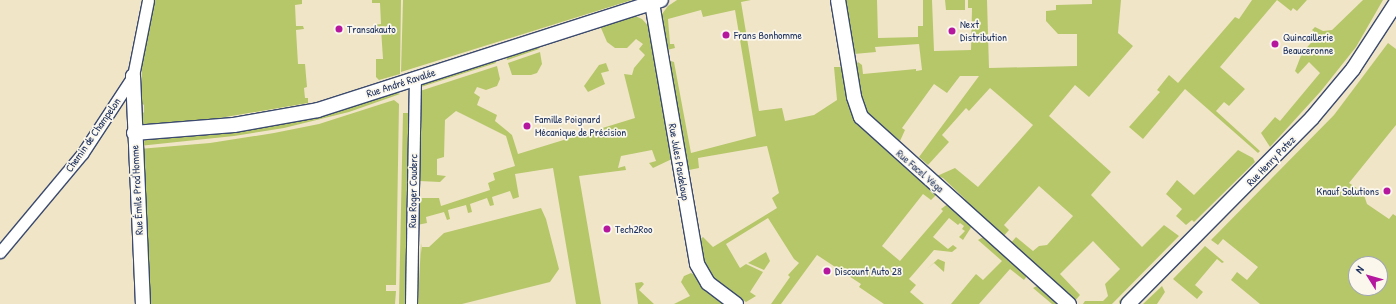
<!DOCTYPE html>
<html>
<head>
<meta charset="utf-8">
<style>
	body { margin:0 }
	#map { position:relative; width:1396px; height:304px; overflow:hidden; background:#f1e5c8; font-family:"Patrick Hand",sans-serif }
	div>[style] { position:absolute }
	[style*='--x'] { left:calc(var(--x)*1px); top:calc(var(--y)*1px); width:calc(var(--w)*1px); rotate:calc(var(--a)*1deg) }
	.green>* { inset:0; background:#b6c76a }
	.roads { filter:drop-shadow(1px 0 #3b4a6e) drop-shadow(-1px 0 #3b4a6e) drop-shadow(0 1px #3b4a6e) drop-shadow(0 -1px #3b4a6e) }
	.minor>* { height:11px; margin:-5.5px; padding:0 5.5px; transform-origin:5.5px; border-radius:5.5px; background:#fff }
	.tertiary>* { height:14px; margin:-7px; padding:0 7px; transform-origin:7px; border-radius:7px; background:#fff }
	.dots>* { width:11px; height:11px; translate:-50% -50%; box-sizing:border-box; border:2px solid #fbf7ec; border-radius:50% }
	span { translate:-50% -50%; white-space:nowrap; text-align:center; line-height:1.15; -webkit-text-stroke:3.5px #fbf7ec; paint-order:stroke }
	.poi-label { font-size:11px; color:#1b2f5e }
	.left { translate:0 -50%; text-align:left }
	.right { translate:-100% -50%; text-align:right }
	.street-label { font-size:11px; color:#1b2f5e }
	.north { position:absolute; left:1348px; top:256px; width:40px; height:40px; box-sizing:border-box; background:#fbf7ec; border:1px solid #a1a7b3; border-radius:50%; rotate:307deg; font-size:11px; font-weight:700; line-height:16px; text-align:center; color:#1b2f5e }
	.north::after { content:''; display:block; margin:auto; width:14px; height:18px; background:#b5179e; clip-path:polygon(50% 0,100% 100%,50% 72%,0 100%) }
</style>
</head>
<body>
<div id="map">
	<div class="green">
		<i style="clip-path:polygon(152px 0,302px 0,302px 4px,295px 5px,296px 26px,303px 26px,304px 29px,296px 30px,298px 64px,305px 64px,307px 87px,304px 88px,305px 98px,308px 98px,308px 103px,208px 120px,140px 125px,139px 117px,144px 112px,144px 105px,141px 103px,142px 60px)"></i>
		<i style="clip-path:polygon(372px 0,401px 0,400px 74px,379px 80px,376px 77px,376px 59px,383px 59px,381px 29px,374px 29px,373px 25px,381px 24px,380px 3px,372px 3px)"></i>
		<i style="clip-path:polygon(403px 0,632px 0,401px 72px)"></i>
		<i style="clip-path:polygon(677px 0,751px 0,741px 2px,759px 111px,782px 108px,785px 121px,814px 115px,837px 100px,834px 67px,844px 67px,850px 99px,938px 193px,931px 200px,923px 194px,882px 246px,900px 261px,943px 211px,941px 209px,949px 203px,972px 226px,963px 240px,959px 237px,965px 231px,962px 229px,964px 226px,960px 223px,958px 225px,949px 218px,933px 237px,948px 249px,953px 245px,957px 248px,952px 252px,934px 250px,909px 279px,916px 285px,910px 292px,924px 304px,884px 304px,859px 287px,861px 284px,817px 255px,781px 304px,771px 304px,790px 277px,788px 275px,799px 263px,794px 259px,768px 218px,726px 244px,740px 268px,746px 264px,763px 272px,750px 292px,756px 296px,746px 302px,715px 281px,704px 264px,699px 240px,703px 237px,713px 247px,777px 208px,772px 198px,779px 193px,767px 146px,698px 158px,699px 168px,689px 170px,669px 63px,671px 61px,674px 62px,691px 153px,756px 136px,735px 10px,703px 17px,701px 10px,668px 19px,670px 44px,674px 44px,675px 48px,667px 50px,662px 14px,668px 6px)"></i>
		<i style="clip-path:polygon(844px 0,877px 0,878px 38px,918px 37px,918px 26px,923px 26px,923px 0,932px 0,934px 51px,971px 50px,972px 8px,968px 8px,968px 0,987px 0,989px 68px,1077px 66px,1077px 34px,1058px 34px,1046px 21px,1046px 11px,1056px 10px,1056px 5px,1092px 4px,1092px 0,1121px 0,1118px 33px,1133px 46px,1089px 97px,1075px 85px,1049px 116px,1111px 172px,1091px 195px,1142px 247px,1164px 225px,1179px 236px,1112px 304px,1083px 304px,1085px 301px,1103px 301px,1108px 296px,1105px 284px,1120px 269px,1093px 241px,1060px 274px,1080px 295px,1074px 302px,1010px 244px,1016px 237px,1033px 251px,1039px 246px,1047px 245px,1073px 216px,1039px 186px,1004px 225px,1009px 230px,1002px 238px,966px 204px,965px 199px,943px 178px,937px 176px,955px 168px,978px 187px,1033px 125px,990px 88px,969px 111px,966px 108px,942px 135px,949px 142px,928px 165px,919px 157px,979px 76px,960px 76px,947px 93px,934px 84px,902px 128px,905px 130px,900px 141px,887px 130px,884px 132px,872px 122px,862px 106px,856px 65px,858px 62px,862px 65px,863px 74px,916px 69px,916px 71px,922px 70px,919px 44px,875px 47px,876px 52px,854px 54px)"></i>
		<i style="clip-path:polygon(945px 0,965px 0,965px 10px,946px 10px)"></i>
		<i style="clip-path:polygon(1252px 0,1277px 0,1220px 67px,1245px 89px,1229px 106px,1224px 102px,1216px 111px,1260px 151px,1258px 153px,1185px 89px,1143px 139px,1129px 127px,1160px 92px,1157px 90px,1169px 75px,1178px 83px,1235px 17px,1239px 19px)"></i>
		<i style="clip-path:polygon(1277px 0,1307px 0,1297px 11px,1293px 8px,1291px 11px)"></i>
		<i style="clip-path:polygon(1363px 0,1383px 0,1356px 47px,1321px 91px,1270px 147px,1261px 133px,1275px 117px,1280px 121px,1320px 73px,1309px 62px,1298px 74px,1295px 71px,1302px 53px,1318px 35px,1312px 30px,1315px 27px,1323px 31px,1332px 30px)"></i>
		<i style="clip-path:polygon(633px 15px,642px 19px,651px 29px,674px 158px,653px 168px,649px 163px,656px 161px,652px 150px,621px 156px,618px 168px,625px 166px,626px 170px,579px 176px,601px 304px,576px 304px,553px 168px,515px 174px,519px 197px,513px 199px,510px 191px,492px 197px,494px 205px,490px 206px,487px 198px,470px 204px,472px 212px,468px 213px,466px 205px,448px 210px,450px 219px,447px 220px,444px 212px,426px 217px,427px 223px,417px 225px,418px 198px,439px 198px,441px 206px,490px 190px,488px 183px,495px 180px,493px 173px,515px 166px,506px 136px,456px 111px,445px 120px,444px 157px,437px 159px,437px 175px,446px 176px,440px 182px,419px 181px,420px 91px,497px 66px,500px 79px,497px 86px,486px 90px,477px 87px,474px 93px,480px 97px,477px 105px,497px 115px,495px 121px,512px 135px,518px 154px,635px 118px,624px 74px,632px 75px,634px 68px,645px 55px,639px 49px,643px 44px,636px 39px,627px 48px,615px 48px,607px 42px,601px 28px,605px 22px)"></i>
		<i style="clip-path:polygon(evenodd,1388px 43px,1396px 49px,1396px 125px,1349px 183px,1363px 192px,1367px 204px,1389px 219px,1393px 214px,1396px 216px,1396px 304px,1260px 304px,1231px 280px,1237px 272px,1247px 280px,1258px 267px,1223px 239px,1218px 245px,1211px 240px,1334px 115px,1388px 43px,1356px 264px,1380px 264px,1380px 288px,1356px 288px,1356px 264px)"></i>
		<i style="clip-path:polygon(537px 46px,539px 49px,507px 60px,505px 53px)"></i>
		<i style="clip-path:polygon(540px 52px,542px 64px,537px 73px,531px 75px,512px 75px,508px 63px)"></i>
		<i style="clip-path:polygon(494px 60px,496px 63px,421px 87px,423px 84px)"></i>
		<i style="clip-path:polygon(606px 63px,609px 71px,601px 73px,605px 84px,588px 92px,584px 86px,599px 65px)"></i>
		<i style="clip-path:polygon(395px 92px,400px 94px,349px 112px,284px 128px,234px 136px,139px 146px,147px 139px,239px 130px)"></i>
		<i style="clip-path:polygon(394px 100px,399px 104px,396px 285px,386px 285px,386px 291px,396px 291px,395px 304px,149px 304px,139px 149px,210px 143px,274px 133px,319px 124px)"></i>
		<i style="clip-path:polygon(403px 113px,409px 113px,405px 304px,399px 304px)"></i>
		<i style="clip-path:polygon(1238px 150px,1253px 158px,1255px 162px,1194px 222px,1192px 220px,1186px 225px,1176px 216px,1182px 209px,1166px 194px,1177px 180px,1194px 195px)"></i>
		<i style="clip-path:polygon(541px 208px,546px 219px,559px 269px,550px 282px,462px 304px,418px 304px,421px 243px,422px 253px,422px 247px,429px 247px,444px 233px)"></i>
		<i style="clip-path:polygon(985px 236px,1027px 276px,1024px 280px,1010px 269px,979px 304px,951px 304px,976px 274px,983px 280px,1002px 261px,978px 240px)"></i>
		<i style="clip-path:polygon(1181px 239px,1183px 242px,1119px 304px,1119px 301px)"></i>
		<i style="clip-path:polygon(1205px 246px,1224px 262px,1222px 263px,1217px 259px,1195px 285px,1203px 292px,1197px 299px,1173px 279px)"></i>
		<i style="clip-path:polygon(766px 252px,770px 261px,764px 270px,748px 263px)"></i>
		<i style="clip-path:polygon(938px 259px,945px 262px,944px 272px,934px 263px,927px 269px)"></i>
		<i style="clip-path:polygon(691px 273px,695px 275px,728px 304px,674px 304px,690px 296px,681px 282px,684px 276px)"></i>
		<i style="clip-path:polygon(642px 282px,644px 284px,639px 290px,654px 304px,638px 304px,635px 283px)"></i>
		<i style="clip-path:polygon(1041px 284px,1063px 304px,1052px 304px,1033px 288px)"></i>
		<i style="clip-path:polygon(1162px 286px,1165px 292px,1157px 304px,1143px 304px)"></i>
	</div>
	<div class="roads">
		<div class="minor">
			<i style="--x:0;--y:252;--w:128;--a:-50.1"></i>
			<i style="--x:82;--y:154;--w:93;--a:-56.8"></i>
			<i style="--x:133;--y:76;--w:77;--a:-78.8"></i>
			<i style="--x:411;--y:304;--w:225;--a:-89"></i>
		</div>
		<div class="tertiary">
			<i style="--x:838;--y:0;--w:98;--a:80.6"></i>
			<i style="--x:854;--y:97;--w:21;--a:71"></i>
			<i style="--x:861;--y:117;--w:280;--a:42"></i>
			<i style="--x:652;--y:3;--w:265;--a:80.2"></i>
			<i style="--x:697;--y:264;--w:22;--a:60"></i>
			<i style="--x:708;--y:283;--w:35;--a:37"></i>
			<i style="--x:133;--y:76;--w:228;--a:87.5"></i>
			<i style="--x:134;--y:133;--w:100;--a:-4.6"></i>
			<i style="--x:234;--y:125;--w:85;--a:-10.1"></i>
			<i style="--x:318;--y:110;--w:360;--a:-17.8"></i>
			<i style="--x:1128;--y:304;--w:262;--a:-45.3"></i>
			<i style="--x:1312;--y:118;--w:64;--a:-50.1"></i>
			<i style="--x:1353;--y:69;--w:79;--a:-56.9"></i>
		</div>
	</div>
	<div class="dots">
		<i style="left:339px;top:29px;background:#b5179e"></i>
		<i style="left:952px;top:31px;background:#b5179e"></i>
		<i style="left:726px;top:35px;background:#b5179e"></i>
		<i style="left:1275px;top:44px;background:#b5179e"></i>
		<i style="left:527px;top:126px;background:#b5179e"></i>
		<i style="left:1387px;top:191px;background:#b5179e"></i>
		<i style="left:607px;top:229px;background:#b5179e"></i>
		<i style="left:827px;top:271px;background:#b5179e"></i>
	</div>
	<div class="poi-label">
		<span class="left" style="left:960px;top:31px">Next<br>Distribution</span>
		<span class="left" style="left:347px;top:29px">Transakauto</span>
		<span class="left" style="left:734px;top:35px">Frans Bonhomme</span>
		<span class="left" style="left:1283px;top:44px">Quincaillerie<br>Beauceronne</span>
		<span class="left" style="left:535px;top:126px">Famille Poignard<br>Mécanique de Précision</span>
		<span class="right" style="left:1379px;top:191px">Knauf Solutions</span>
		<span class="left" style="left:615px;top:229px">Tech2Roo</span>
		<span class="left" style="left:835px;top:271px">Discount Auto 28</span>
	</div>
	<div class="street-label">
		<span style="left:401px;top:83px;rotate:-18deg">Rue André Ravalée</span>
		<span style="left:93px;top:135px;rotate:-55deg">Chemin de Champelon</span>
		<span style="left:1271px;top:161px;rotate:-46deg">Rue Henry Potez</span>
		<span style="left:679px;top:162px;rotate:80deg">Rue Jules Pasdeloup</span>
		<span style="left:920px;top:171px;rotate:41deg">Rue Facel Véga</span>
		<span style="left:137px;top:190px;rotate:-93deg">Rue Émile Prod'Homme</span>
		<span style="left:413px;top:191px;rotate:-89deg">Rue Roger Couderc</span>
	</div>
	<div class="north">N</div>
</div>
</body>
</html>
